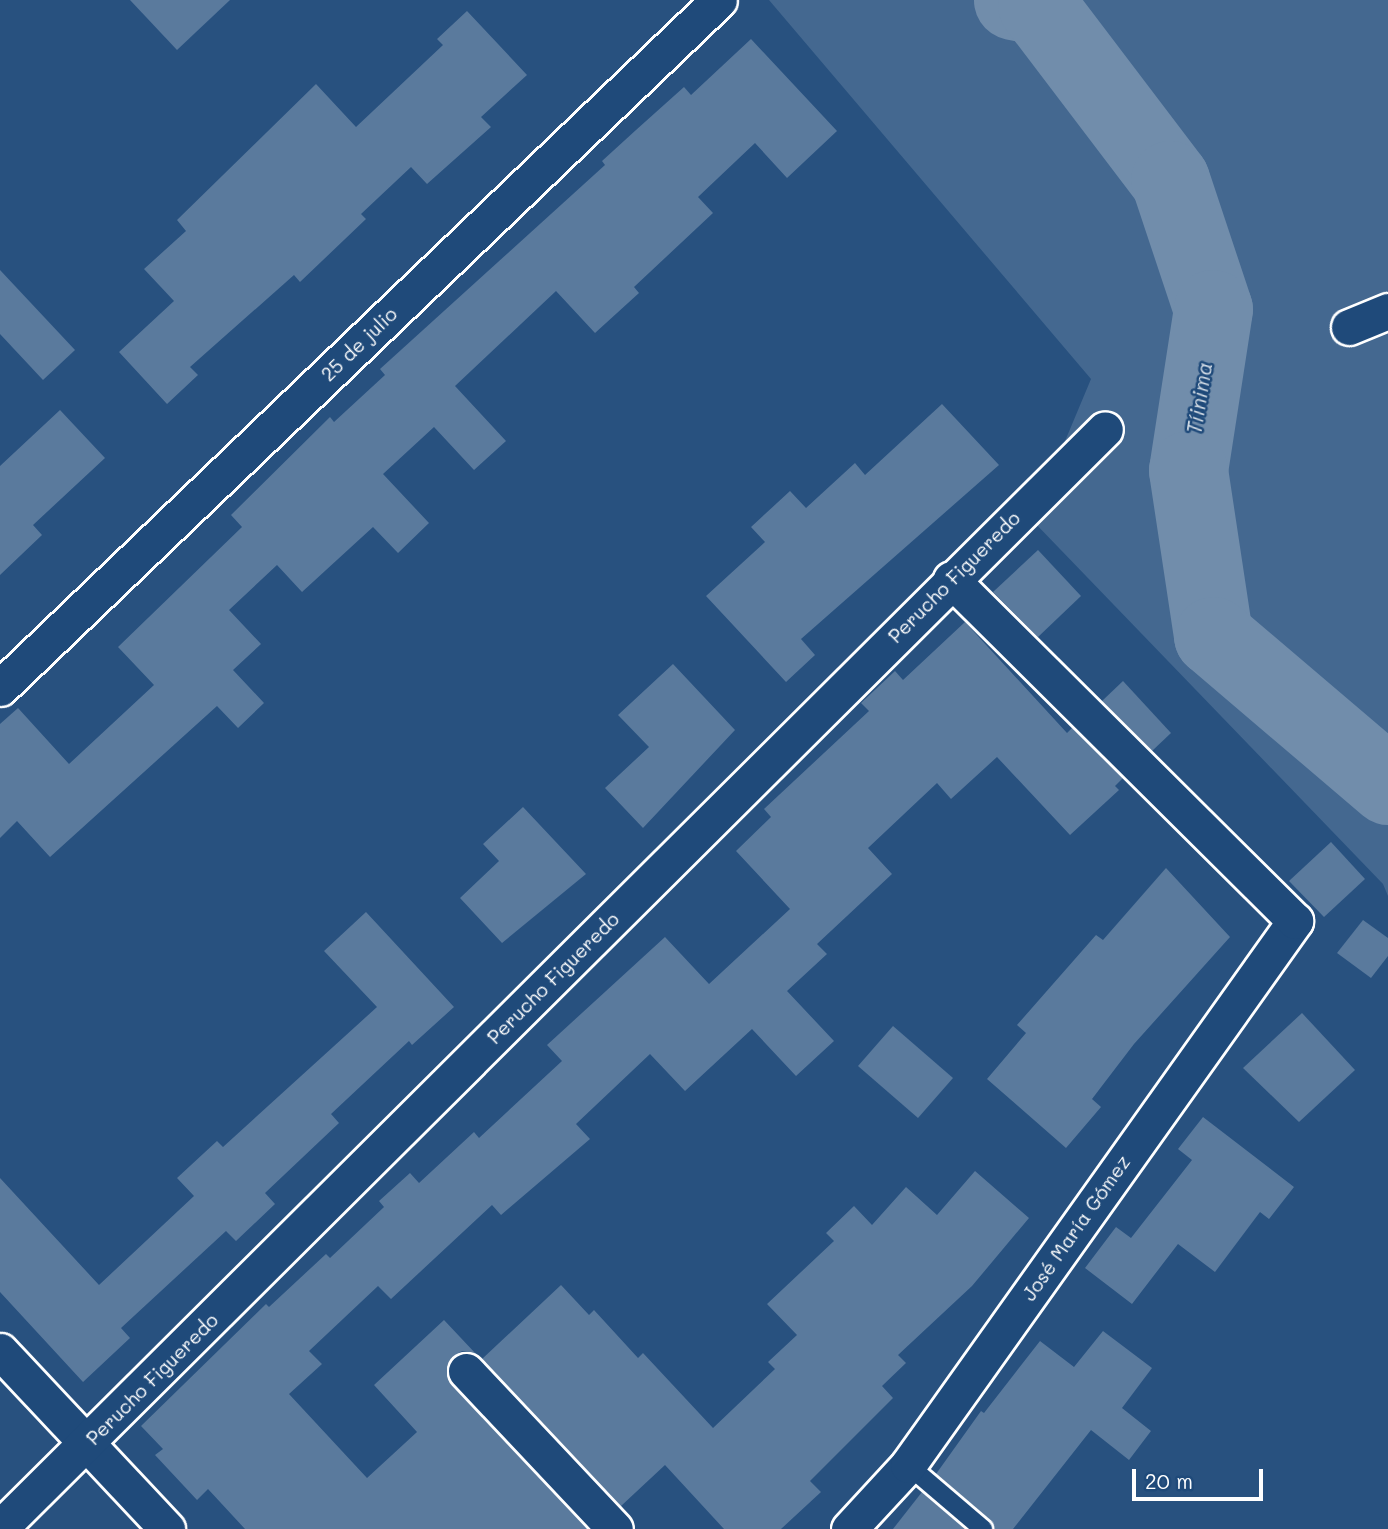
<!DOCTYPE html>
<html>
<head>
<meta charset="utf-8">
<style>
	body { margin:0 }
	#map { position:relative; width:1388px; height:1529px; overflow:hidden; background:#28517f; font-family:Mali,sans-serif }
	div>[style] { position:absolute }
	[style*='--x'] { left:calc(var(--x)*1px); top:calc(var(--y)*1px); width:calc(var(--w)*1px); rotate:calc(var(--a)*1deg) }
	.green>* { inset:0; background:#446890 }
	.river>* { height:79px; margin:-39.5px; padding:0 39.5px; transform-origin:39.5px; border-radius:39.5px; background:#718dab }
	.building>* { inset:0; background:#5a7a9d }
	.roads { filter:drop-shadow(2px 0 #fff) drop-shadow(-2px 0 #fff) drop-shadow(0 2px #fff) drop-shadow(0 -2px #fff) }
	.service>* { height:18px; margin:-9px; padding:0 9px; transform-origin:9px; border-radius:9px; background:#1f4a7a }
	.minor>* { height:35px; margin:-17.5px; padding:0 17.5px; transform-origin:17.5px; border-radius:17.5px; background:#1f4a7a }
	span { translate:-50% -50%; white-space:nowrap; text-align:center; line-height:1.15; -webkit-text-stroke:5px #1f4a7a; paint-order:stroke }
	.street-label { font-size:19px; color:#fff }
	.water-label { font-size:21px; color:#d4dde6; font-style:italic }
	.scale { position:absolute; left:1132px; top:1469px; width:131px; height:32px; box-sizing:border-box; border:4px solid #fff; border-top:0; padding-left:9px; font-size:21px; line-height:24px; white-space:nowrap; color:#fff; -webkit-text-stroke:5px #1f4a7a; paint-order:stroke }
</style>
</head>
<body>
<div id="map">
	<div class="green">
		<i style="clip-path:polygon(769px 0,1388px 0,1388px 896px,1383px 884px,1032px 520px,1091px 379px)"></i>
	</div>
	<div class="river">
		<i style="--x:1013;--y:0;--w:25;--a:12"></i>
		<i style="--x:1037;--y:5;--w:220;--a:52.8"></i>
		<i style="--x:1170;--y:180;--w:136;--a:71.6"></i>
		<i style="--x:1213;--y:309;--w:163;--a:98.8"></i>
		<i style="--x:1188;--y:470;--w:168;--a:81.4"></i>
		<i style="--x:1213;--y:636;--w:230;--a:40.4"></i>
	</div>
	<div class="building">
		<i style="clip-path:polygon(130px 0,230px 0,177px 50px)"></i>
		<i style="clip-path:polygon(467px 11px,527px 75px,481px 117px,491px 127px,427px 184px,411px 167px,361px 214px,366px 219px,300px 282px,294px 275px,190px 367px,198px 375px,167px 404px,119px 352px,174px 301px,144px 269px,186px 231px,177px 220px,316px 84px,356px 127px,443px 45px,437px 39px)"></i>
		<i style="clip-path:polygon(751px 39px,837px 131px,787px 178px,755px 143px,698px 197px,713px 213px,634px 287px,639px 293px,595px 333px,556px 291px,455px 386px,506px 441px,474px 470px,434px 427px,383px 474px,429px 523px,398px 553px,373px 527px,302px 592px,277px 565px,229px 610px,261px 644px,233px 670px,264px 703px,238px 728px,217px 706px,50px 857px,17px 821px,0 838px,0 724px,18px 708px,69px 764px,154px 685px,118px 647px,242px 527px,231px 515px,330px 417px,334px 422px,385px 375px,380px 369px,605px 165px,602px 161px,636px 130px,684px 87px,691px 95px)"></i>
		<i style="clip-path:polygon(0 270px,75px 350px,43px 380px,0 334px)"></i>
		<i style="clip-path:polygon(942px 404px,999px 465px,801px 639px,815px 655px,786px 682px,706px 596px,765px 542px,751px 527px,790px 491px,806px 508px,855px 463px,865px 475px)"></i>
		<i style="clip-path:polygon(60px 410px,105px 458px,33px 525px,42px 535px,0 575px,0 466px)"></i>
		<i style="clip-path:polygon(1038px 550px,1081px 596px,1038px 637px,993px 592px)"></i>
		<i style="clip-path:polygon(965px 622px,1067px 733px,1072px 728px,1123px 778px,1115px 786px,1119px 790px,1070px 835px,997px 757px,951px 799px,937px 783px,868px 848px,892px 874px,817px 944px,827px 954px,787px 991px,834px 1041px,796px 1076px,752px 1029px,685px 1091px,650px 1054px,576px 1124px,590px 1139px,501px 1215px,492px 1205px,391px 1299px,378px 1286px,309px 1351px,322px 1364px,289px 1394px,367px 1478px,417px 1432px,374px 1385px,444px 1320px,476px 1354px,462px 1351px,452px 1357px,447px 1366px,451px 1384px,587px 1529px,245px 1529px,208px 1489px,197px 1500px,155px 1455px,163px 1449px,141px 1426px,266px 1304px,269px 1307px,326px 1254px,330px 1258px,384px 1207px,379px 1201px,410px 1173px,419px 1183px,474px 1132px,479px 1138px,562px 1061px,547px 1045px,665px 937px,709px 984px,790px 909px,736px 851px,771px 817px,764px 809px,869px 711px,861px 703px,895px 671px,903px 680px)"></i>
		<i style="clip-path:polygon(673px 664px,735px 730px,643px 828px,605px 788px,649px 747px,618px 715px)"></i>
		<i style="clip-path:polygon(1123px 681px,1171px 733px,1152px 751px,1102px 701px)"></i>
		<i style="clip-path:polygon(523px 807px,586px 874px,502px 943px,460px 898px,499px 861px,483px 844px)"></i>
		<i style="clip-path:polygon(1331px 842px,1365px 879px,1324px 917px,1289px 881px)"></i>
		<i style="clip-path:polygon(1166px 868px,1230px 937px,1134px 1044px,1092px 1099px,1101px 1107px,1066px 1148px,987px 1079px,1026px 1033px,1017px 1025px,1096px 935px,1103px 940px)"></i>
		<i style="clip-path:polygon(366px 912px,454px 1007px,412px 1045px,409px 1041px,331px 1114px,339px 1123px,265px 1193px,275px 1204px,236px 1241px,226px 1231px,121px 1328px,130px 1338px,83px 1382px,0 1292px,0 1178px,99px 1285px,194px 1196px,177px 1178px,217px 1141px,223px 1147px,377px 1007px,324px 951px)"></i>
		<i style="clip-path:polygon(1363px 920px,1388px 938px,1388px 956px,1371px 978px,1337px 953px)"></i>
		<i style="clip-path:polygon(1302px 1013px,1355px 1070px,1299px 1122px,1243px 1068px)"></i>
		<i style="clip-path:polygon(893px 1026px,953px 1078px,918px 1118px,858px 1066px)"></i>
		<i style="clip-path:polygon(1203px 1117px,1294px 1187px,1269px 1219px,1260px 1212px,1215px 1272px,1178px 1244px,1132px 1304px,1085px 1268px,1116px 1227px,1131px 1238px,1192px 1160px,1178px 1149px)"></i>
		<i style="clip-path:polygon(975px 1171px,1029px 1218px,972px 1286px,898px 1355px,906px 1363px,882px 1386px,893px 1398px,810px 1481px,821px 1492px,781px 1529px,724px 1529px,665px 1465px,621px 1506px,482px 1359px,561px 1285px,589px 1315px,594px 1310px,638px 1358px,643px 1353px,713px 1428px,775px 1369px,768px 1362px,797px 1335px,767px 1304px,834px 1241px,826px 1233px,854px 1206px,872px 1225px,906px 1187px,937px 1215px)"></i>
		<i style="clip-path:polygon(1103px 1331px,1152px 1368px,1122px 1408px,1151px 1431px,1129px 1460px,1091px 1430px,1013px 1529px,994px 1529px,990px 1520px,936px 1474px,981px 1411px,984px 1413px,1040px 1341px,1074px 1367px)"></i>
		<i style="clip-path:polygon(922px 1492px,965px 1529px,893px 1529px)"></i>
	</div>
	<div class="roads">
		<div class="service">
			<i style="--x:908;--y:1465;--w:99;--a:40.5"></i>
		</div>
		<div class="minor">
			<i style="--x:1349;--y:327;--w:42;--a:-22.3"></i>
			<i style="--x:0;--y:688;--w:995;--a:-43.74"></i>
			<i style="--x:0;--y:1351;--w:244;--a:46.8"></i>
			<i style="--x:466;--y:1371;--w:217;--a:46.7"></i>
			<i style="--x:0;--y:1528;--w:1558;--a:-44.84"></i>
			<i style="--x:849;--y:1529;--w:87;--a:-47.3"></i>
			<i style="--x:908;--y:1465;--w:668;--a:-54.57"></i>
			<i style="--x:1295;--y:921;--w:485;--a:-135.2"></i>
		</div>
	</div>
	<div class="street-label">
		<span style="left:359px;top:344px;rotate:-44deg">25 de julio</span>
		<span style="left:954px;top:577px;rotate:-45deg">Perucho Figueredo</span>
		<span style="left:553px;top:978px;rotate:-45deg">Perucho Figueredo</span>
		<span style="left:1076px;top:1228px;rotate:-55deg">José María Gómez</span>
		<span style="left:152px;top:1379px;rotate:-45deg">Perucho Figueredo</span>
	</div>
	<div class="water-label">
		<span style="left:1199px;top:398px;rotate:-81deg">Tíinima</span>
	</div>
	<div class="scale">20 m</div>
</div>
</body>
</html>
